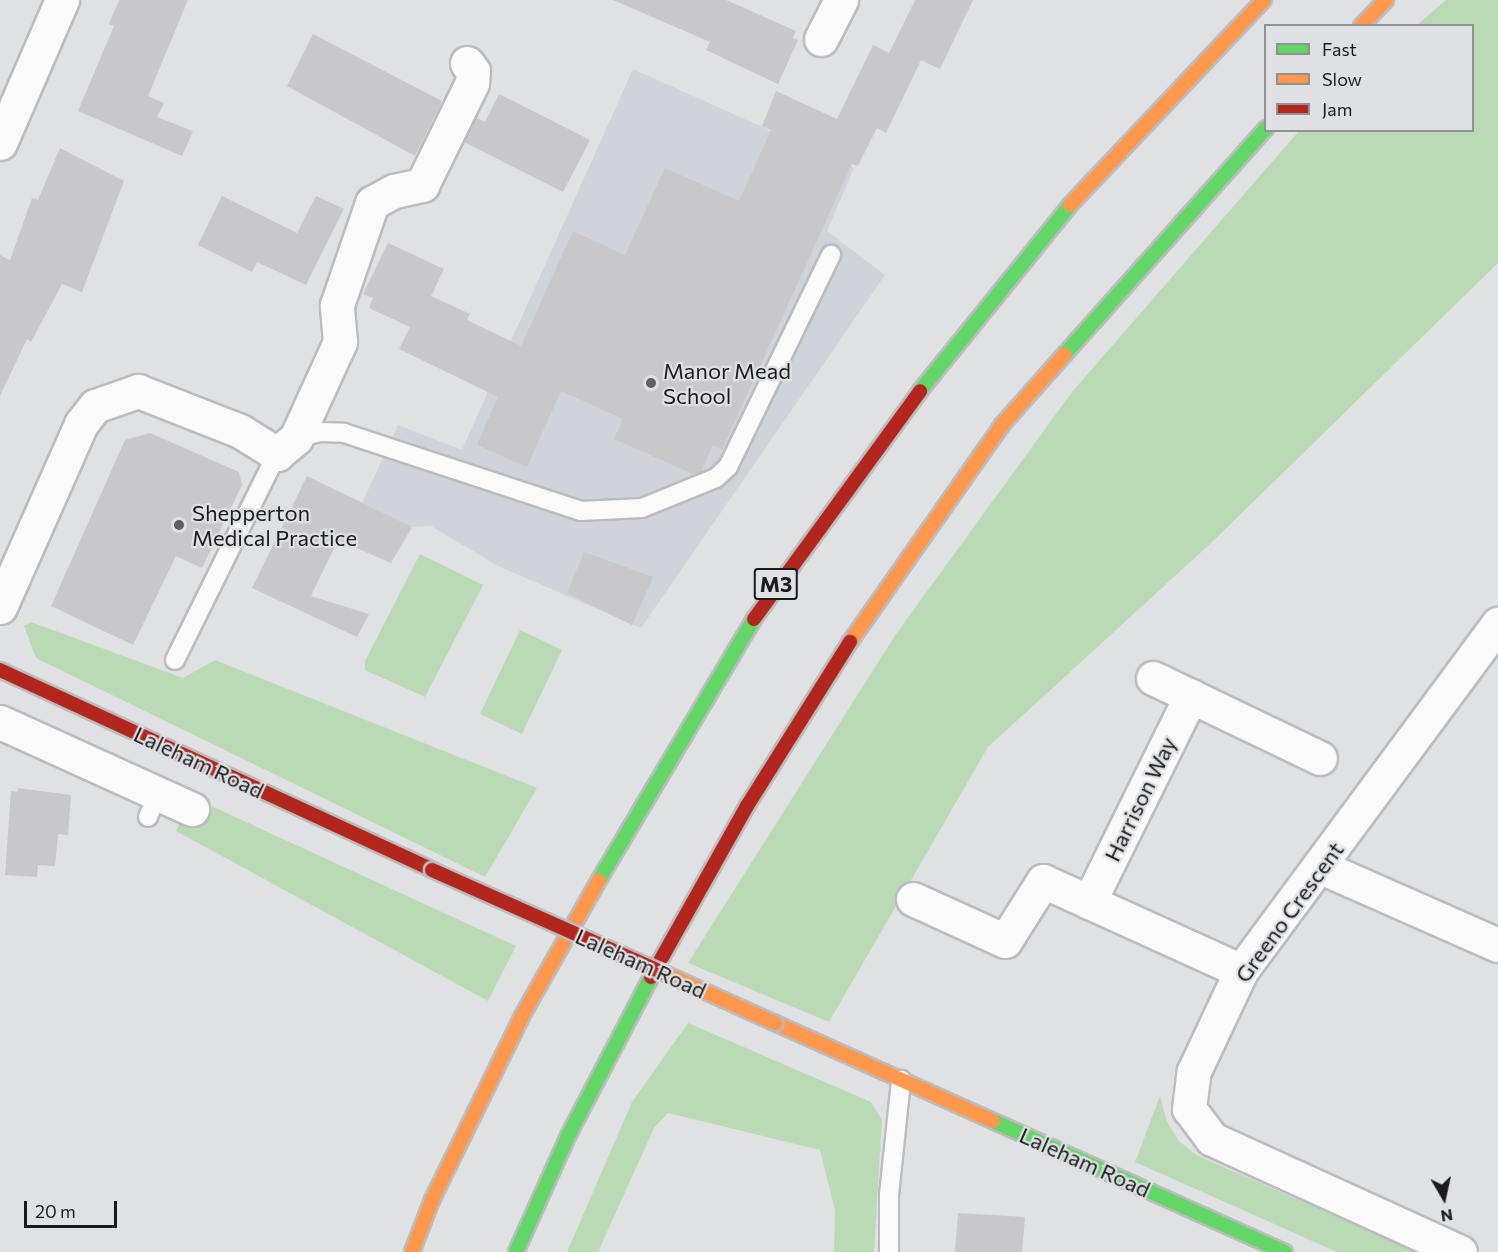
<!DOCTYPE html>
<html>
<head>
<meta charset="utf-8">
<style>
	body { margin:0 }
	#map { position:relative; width:1498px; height:1252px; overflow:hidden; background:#e0e1e3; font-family:Commissioner,sans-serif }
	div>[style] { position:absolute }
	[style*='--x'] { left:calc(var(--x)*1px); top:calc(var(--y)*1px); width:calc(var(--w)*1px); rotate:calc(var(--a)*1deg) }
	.built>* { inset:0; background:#d0d3da }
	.green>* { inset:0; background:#badab6 }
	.building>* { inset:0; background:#c8c8ca }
	.roads { filter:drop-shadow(2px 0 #bbbcbd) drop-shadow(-2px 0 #bbbcbd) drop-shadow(0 2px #bbbcbd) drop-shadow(0 -2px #bbbcbd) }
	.lane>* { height:18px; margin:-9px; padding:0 9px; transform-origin:9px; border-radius:9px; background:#fafafb }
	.street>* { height:33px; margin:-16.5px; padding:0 16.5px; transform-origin:16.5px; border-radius:16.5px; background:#fafafb }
	.fast>* { height:14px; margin:-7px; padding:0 7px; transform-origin:7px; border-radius:7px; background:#63d668 }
	.slow>* { height:14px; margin:-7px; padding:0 7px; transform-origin:7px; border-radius:7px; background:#ff974d }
	.jam>* { height:14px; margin:-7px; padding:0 7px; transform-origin:7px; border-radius:7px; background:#b3261e }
	.bridges { filter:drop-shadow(2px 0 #bbbcbd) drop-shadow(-2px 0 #bbbcbd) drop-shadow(0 2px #bbbcbd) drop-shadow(0 -2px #bbbcbd) }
	.slow-bridge>* { height:14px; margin:-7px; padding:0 7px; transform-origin:7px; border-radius:7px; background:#ff974d }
	.jam-bridge>* { height:14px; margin:-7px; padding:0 7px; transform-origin:7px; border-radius:7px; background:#b3261e }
	.dots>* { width:16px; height:16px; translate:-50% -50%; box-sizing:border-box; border:3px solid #dfe0e4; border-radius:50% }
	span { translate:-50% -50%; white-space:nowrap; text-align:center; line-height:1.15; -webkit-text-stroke:4.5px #dfe0e4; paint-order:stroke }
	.shield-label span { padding:2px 4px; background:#dfe0e4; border:2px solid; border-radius:4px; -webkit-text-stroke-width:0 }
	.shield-label { font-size:21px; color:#1b1b1c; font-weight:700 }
	.poi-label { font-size:22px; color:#1b1b1c }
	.left { translate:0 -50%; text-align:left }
	.street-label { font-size:22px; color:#1b1b1c }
	.legend { position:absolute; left:1264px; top:24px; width:210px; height:108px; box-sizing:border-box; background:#dfe0e4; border:2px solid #919194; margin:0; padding:8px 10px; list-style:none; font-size:18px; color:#1b1b1c }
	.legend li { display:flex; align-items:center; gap:12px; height:30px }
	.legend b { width:30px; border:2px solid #919194 }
	.north { position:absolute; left:1414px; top:1168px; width:60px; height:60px; -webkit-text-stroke:4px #dfe0e4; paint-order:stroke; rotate:171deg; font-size:16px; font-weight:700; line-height:24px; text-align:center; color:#1b1b1c }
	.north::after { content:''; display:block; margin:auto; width:21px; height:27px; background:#1b1b1c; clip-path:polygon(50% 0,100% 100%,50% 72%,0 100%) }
	.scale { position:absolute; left:24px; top:1201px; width:93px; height:27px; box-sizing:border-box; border:3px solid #1b1b1c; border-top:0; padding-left:8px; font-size:18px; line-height:21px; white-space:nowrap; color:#1b1b1c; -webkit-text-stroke:4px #dfe0e4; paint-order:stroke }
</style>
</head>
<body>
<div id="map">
	<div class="built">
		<i style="clip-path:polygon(633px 69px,854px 168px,827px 231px,885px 275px,641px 628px,498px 566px,431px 526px,412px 527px,362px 503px,398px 425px,462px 450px)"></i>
	</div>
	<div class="green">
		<i style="clip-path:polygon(1446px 0,1498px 0,1498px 263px,1210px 544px,988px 747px,829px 1022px,688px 963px,896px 634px,1072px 392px,1299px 131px,1472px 130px,1472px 26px,1417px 25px)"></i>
		<i style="clip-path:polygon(420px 554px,483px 585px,425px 697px,365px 670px,365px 661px)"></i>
		<i style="clip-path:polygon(31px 622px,183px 678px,215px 660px,537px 788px,485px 877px,36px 658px,24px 626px)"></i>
		<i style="clip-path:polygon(520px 630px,562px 650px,522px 734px,480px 714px)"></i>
		<i style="clip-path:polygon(209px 805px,516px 946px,488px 1001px,176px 831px,184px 816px)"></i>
		<i style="clip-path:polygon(688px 1023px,871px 1102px,882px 1120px,874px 1252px,834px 1252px,835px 1210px,820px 1150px,668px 1113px,654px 1128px,598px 1252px,567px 1252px,632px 1102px)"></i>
		<i style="clip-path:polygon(1160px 1096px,1167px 1122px,1179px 1141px,1196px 1155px,1417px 1252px,1337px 1252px,1135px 1162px)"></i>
	</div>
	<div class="building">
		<i style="clip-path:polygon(119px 0,188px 0,148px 96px,164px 103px,157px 117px,193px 131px,182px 156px,78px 111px,114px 26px,109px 24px)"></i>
		<i style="clip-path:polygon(613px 0,726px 0,796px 31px,793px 38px,798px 40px,778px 84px,706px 50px,710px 42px)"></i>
		<i style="clip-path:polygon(915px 0,973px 0,940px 69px,921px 60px,886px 133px,877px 128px,858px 166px,852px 164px,722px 450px,713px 445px,701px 472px,695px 475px,614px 439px,623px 419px,561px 391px,527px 467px,477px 445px,498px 397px,399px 349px,410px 327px,369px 308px,373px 298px,363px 294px,388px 243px,444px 269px,431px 296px,470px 314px,467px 320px,521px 346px,573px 231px,625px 255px,665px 168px,739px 201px,771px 130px,762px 126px,776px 91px,837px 119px,873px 45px,889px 53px)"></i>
		<i style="clip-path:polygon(313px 34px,442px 101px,415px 156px,287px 86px)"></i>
		<i style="clip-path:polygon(499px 94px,590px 140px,563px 192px,464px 142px,476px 118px,485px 122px)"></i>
		<i style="clip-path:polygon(60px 148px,124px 181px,82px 292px,62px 284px,31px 342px,27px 339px,0 396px,0 255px,10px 260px,32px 198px,38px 200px)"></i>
		<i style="clip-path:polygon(222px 196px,297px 233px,316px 196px,344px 209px,306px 285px,257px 262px,252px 272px,198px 245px)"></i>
		<i style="clip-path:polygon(150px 433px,239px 472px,242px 485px,202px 568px,176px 556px,133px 645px,51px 606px,125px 440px)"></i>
		<i style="clip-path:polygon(307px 476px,412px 527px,391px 563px,338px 540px,311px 596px,369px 614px,357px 637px,252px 588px)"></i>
		<i style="clip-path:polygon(584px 552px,653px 577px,632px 625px,567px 593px)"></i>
		<i style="clip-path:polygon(18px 788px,71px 795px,68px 835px,58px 834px,55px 866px,38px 865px,37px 877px,5px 875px,11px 791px,17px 792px)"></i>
		<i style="clip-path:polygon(958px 1213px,1025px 1217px,1022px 1252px,955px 1252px)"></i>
	</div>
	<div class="roads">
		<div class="lane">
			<i style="--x:296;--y:438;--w:25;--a:-14"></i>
			<i style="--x:320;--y:432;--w:24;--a:2"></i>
			<i style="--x:344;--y:433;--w:250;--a:18.2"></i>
			<i style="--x:581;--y:511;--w:61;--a:-2.8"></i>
			<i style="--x:642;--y:508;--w:80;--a:-22.1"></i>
			<i style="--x:716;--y:478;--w:16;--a:-43"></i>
			<i style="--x:728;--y:467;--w:236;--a:-64.1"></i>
			<i style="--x:175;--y:660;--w:230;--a:-63.7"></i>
			<i style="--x:148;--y:817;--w:24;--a:-68"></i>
			<i style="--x:889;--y:1252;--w:57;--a:-90"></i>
			<i style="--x:889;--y:1195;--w:116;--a:-84"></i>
		</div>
		<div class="street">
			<i style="--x:821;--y:39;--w:44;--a:-62.9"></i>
			<i style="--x:0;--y:143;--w:156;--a:-66.6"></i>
			<i style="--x:0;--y:607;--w:200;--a:-66.1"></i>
			<i style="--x:81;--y:424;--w:23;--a:-52"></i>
			<i style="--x:95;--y:406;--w:46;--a:-19.2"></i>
			<i style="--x:138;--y:391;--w:110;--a:21.4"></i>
			<i style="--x:240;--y:431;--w:44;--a:31.9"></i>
			<i style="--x:277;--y:454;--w:25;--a:-40"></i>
			<i style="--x:296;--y:438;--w:106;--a:-65.4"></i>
			<i style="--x:340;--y:342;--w:37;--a:-95"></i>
			<i style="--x:337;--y:305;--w:108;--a:-71.1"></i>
			<i style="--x:372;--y:203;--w:25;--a:-29"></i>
			<i style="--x:394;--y:191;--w:29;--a:-12"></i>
			<i style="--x:422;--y:185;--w:114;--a:-63.9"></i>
			<i style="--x:472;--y:83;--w:12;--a:-85"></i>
			<i style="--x:473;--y:71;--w:10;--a:-127"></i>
			<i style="--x:1153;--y:678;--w:185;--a:25.6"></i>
			<i style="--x:0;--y:722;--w:211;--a:24.4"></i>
			<i style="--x:1321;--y:867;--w:193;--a:23.8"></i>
			<i style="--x:913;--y:899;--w:101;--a:24.5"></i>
			<i style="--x:1005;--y:941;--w:71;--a:-57.7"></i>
			<i style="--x:1043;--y:881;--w:217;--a:24.4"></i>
			<i style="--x:1089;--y:902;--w:230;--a:-63.7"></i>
			<i style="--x:1460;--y:1252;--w:273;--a:-155.5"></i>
			<i style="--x:1212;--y:1139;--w:38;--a:-127"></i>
			<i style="--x:1189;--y:1109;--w:38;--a:-83"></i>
			<i style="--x:1194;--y:1071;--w:110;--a:-64.8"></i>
			<i style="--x:1241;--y:971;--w:432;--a:-53.5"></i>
		</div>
		<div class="fast">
			<i style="--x:1064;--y:355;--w:304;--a:-48.3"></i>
			<i style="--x:920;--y:391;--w:239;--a:-51.1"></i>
			<i style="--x:599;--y:880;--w:304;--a:-59.3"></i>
			<i style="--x:993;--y:1121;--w:320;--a:24.2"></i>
			<i style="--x:516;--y:1252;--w:129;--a:-65.8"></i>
			<i style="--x:569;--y:1134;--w:177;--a:-62.4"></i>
		</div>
		<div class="slow">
			<i style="--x:1361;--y:26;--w:36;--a:-46"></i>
			<i style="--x:1070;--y:205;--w:282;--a:-46.6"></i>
			<i style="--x:850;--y:642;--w:265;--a:-55"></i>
			<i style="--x:1002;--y:425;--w:94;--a:-48.5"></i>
			<i style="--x:775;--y:1023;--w:239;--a:24.2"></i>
			<i style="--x:412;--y:1252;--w:56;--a:-69"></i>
			<i style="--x:432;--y:1200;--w:205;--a:-63.9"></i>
			<i style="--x:522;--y:1016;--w:156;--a:-60.5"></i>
		</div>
		<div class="jam">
			<i style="--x:754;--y:619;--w:282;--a:-53.9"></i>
			<i style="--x:0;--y:670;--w:476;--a:24.8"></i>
			<i style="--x:651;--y:977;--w:196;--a:-60.7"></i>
			<i style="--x:747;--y:806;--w:194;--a:-57.9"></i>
		</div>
	</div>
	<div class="bridges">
		<div class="slow-bridge">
			<i style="--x:666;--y:974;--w:120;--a:24.2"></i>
		</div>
		<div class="jam-bridge">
			<i style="--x:432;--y:870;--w:256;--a:24"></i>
		</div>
	</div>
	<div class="dots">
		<i style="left:651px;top:383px;background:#606062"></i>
		<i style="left:179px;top:525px;background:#606062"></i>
	</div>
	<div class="shield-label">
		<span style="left:776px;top:584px">M3</span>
	</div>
	<div class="poi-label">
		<span class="left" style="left:663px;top:383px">Manor Mead<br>School</span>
		<span class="left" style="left:192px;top:525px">Shepperton<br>Medical Practice</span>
	</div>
	<div class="street-label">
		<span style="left:199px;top:762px;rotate:25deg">Laleham Road</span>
		<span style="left:1140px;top:799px;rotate:-64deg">Harrison Way</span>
		<span style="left:1289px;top:912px;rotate:-54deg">Greeno Crescent</span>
		<span style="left:641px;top:963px;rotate:24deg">Laleham Road</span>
		<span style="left:1085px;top:1162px;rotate:24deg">Laleham Road</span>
	</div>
	<ul class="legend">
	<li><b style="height:8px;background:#63d668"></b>Fast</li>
	<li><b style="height:8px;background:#ff974d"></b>Slow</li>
	<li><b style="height:8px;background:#b3261e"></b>Jam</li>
	</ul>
	<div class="north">N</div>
	<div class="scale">20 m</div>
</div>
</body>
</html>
